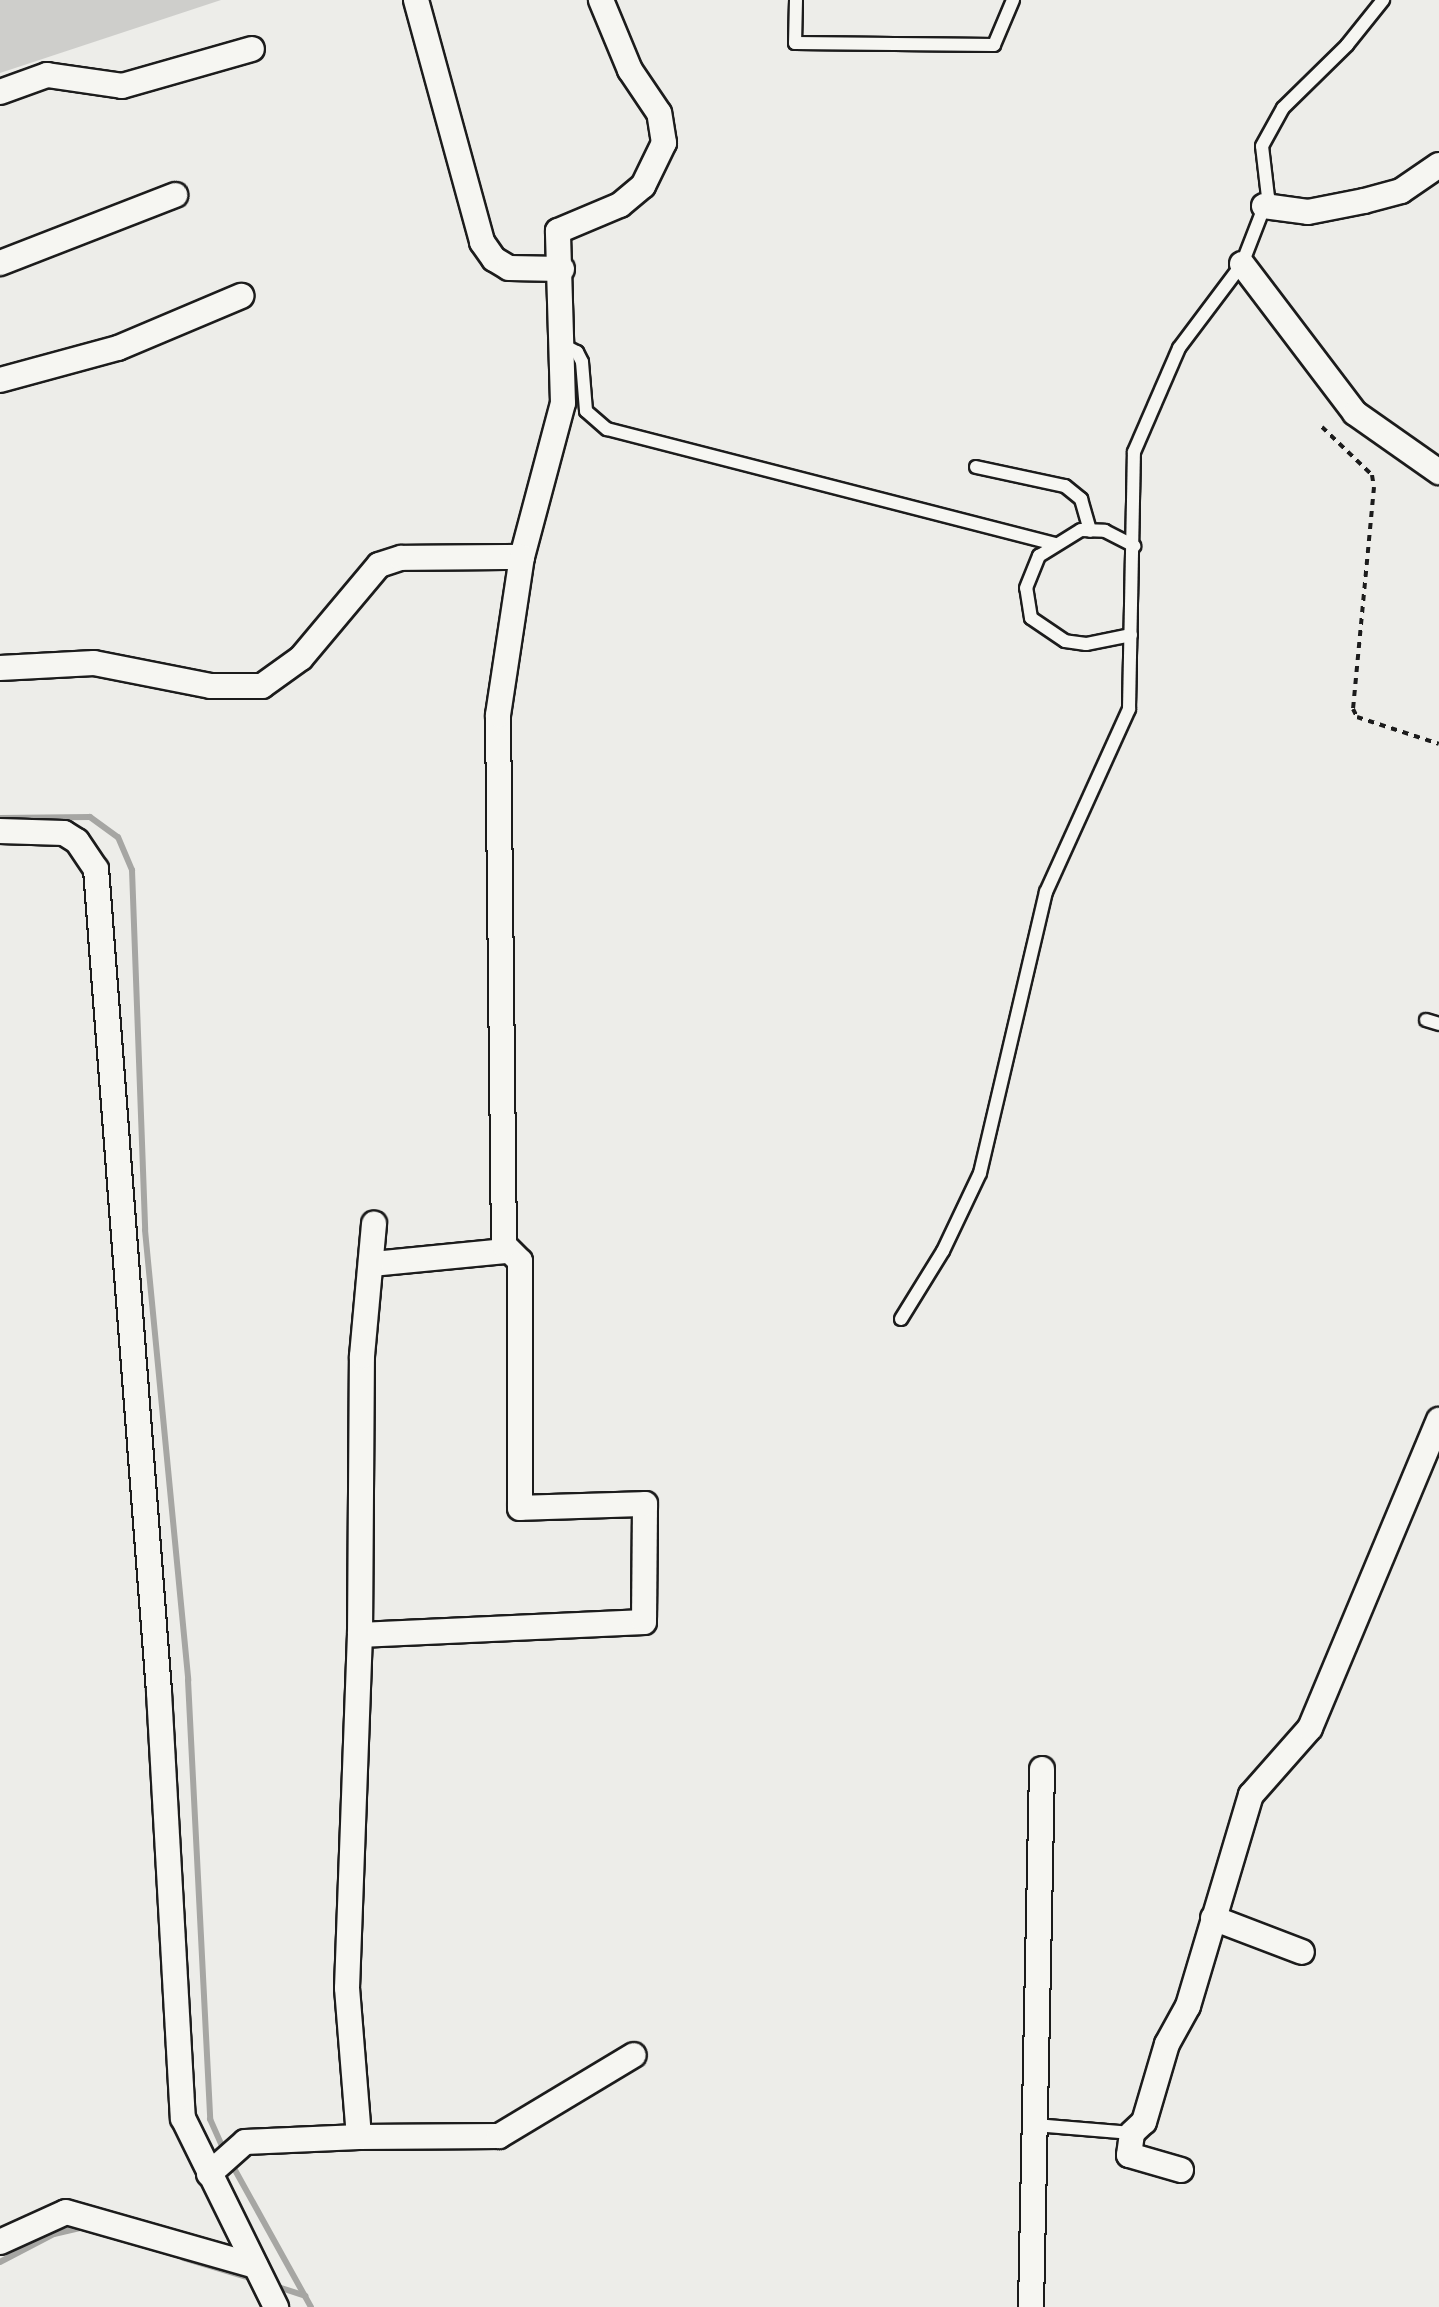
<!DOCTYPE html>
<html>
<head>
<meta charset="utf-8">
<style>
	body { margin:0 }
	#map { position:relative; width:1439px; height:2307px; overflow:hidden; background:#edede9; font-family:Sriracha,sans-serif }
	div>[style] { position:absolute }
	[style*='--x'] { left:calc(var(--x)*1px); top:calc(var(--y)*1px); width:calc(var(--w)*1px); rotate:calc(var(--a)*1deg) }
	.green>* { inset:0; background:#cececb }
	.stream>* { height:6px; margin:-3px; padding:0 3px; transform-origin:3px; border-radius:3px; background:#a6a6a3 }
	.path>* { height:4px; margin-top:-2px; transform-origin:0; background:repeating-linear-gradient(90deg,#1c1c1c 0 6px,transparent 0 12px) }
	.roads { filter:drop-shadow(2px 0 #1c1c1c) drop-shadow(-2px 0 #1c1c1c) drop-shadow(0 2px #1c1c1c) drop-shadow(0 -2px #1c1c1c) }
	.service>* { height:12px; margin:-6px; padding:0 6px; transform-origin:6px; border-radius:6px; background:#f6f6f2 }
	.minor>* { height:24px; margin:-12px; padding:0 12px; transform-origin:12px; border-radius:12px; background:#f6f6f2 }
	span { translate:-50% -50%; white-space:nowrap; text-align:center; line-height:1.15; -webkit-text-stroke:7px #f6f6f2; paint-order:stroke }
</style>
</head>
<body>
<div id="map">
	<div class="green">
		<i style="clip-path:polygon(0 0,221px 0,0 73px)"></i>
	</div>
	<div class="stream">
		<i style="--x:0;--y:818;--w:90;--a:-0.6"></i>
		<i style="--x:90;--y:817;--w:34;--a:36"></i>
		<i style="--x:118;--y:837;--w:36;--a:67"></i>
		<i style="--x:132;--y:870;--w:360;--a:87.9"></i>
		<i style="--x:145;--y:1230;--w:452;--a:84.5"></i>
		<i style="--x:188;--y:1680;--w:440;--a:87.1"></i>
		<i style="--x:210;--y:2119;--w:36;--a:66"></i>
		<i style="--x:230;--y:2161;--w:167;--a:61"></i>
		<i style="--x:183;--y:2258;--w:73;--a:16.7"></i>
		<i style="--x:0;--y:2262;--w:61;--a:-27.4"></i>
		<i style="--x:54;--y:2234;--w:32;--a:-13"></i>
		<i style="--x:275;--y:2286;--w:32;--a:18"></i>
	</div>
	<div class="path">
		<i style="--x:1322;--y:427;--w:69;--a:43.8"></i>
		<i style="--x:1372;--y:475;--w:12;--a:81"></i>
		<i style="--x:1374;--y:487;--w:223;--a:95.4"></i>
		<i style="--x:1353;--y:709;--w:9;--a:63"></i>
		<i style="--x:1357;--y:717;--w:86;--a:18.2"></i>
	</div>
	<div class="roads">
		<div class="service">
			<i style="--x:796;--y:0;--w:43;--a:91.3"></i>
			<i style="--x:795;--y:43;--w:199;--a:0.6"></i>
			<i style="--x:994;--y:45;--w:49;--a:-67.1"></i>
			<i style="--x:563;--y:345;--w:16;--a:27"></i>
			<i style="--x:577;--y:352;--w:11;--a:63"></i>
			<i style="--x:582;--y:362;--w:49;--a:85.3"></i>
			<i style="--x:586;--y:411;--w:28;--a:41"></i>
			<i style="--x:607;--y:429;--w:462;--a:14.4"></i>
			<i style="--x:976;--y:467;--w:91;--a:12.1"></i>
			<i style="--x:1065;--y:486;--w:21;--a:39"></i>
			<i style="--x:1081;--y:499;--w:33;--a:74"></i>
			<i style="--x:1131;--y:635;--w:46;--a:168.7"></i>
			<i style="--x:1086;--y:644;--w:21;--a:-172"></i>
			<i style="--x:1065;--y:641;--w:41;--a:-145.9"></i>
			<i style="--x:1031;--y:618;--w:30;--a:-99"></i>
			<i style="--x:1026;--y:588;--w:35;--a:-68"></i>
			<i style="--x:1039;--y:556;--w:49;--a:-31.8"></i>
			<i style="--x:1081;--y:530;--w:24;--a:2"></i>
			<i style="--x:1105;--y:531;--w:33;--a:27"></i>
			<i style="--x:1426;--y:1020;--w:14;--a:17"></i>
			<i style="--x:901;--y:1319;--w:80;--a:-58.3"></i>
			<i style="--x:943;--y:1251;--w:86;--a:-64.6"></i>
			<i style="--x:980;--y:1173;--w:289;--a:-76.8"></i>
			<i style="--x:1046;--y:892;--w:201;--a:-65.6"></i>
			<i style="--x:1129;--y:709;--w:257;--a:-88.9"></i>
			<i style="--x:1134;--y:452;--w:113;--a:-66.6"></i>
			<i style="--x:1179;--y:348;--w:105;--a:-53.1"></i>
			<i style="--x:1242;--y:264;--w:72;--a:-68.8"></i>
			<i style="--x:1268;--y:197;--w:51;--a:-96.7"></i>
			<i style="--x:1262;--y:146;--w:43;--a:-61.1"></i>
			<i style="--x:1283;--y:108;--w:90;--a:-44.5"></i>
			<i style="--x:1347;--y:45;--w:58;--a:-51.3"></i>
			<i style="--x:1035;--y:2125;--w:97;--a:4.7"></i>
		</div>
		<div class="minor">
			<i style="--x:416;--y:0;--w:251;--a:74.7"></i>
			<i style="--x:482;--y:242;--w:21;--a:55"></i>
			<i style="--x:494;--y:259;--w:17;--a:31"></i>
			<i style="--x:509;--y:268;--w:53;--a:1.1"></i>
			<i style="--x:0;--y:92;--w:50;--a:-19.9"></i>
			<i style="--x:47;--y:75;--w:76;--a:8.3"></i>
			<i style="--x:122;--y:86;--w:135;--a:-15.9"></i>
			<i style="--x:1264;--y:206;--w:44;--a:7.8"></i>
			<i style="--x:1308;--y:212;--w:57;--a:-11.1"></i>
			<i style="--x:1364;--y:201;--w:38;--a:-15"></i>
			<i style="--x:1401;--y:191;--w:46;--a:-34.4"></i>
			<i style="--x:0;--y:263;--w:188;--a:-21.2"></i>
			<i style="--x:1242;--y:264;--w:187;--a:52.8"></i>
			<i style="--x:1355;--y:413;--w:103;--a:35.1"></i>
			<i style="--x:0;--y:380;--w:122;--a:-15.2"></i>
			<i style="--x:118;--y:348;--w:134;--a:-22.9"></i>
			<i style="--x:0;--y:668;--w:94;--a:-3"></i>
			<i style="--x:94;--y:663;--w:119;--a:11.1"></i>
			<i style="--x:211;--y:686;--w:51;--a:0"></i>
			<i style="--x:262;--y:686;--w:48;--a:-35.7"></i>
			<i style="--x:301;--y:658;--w:121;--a:-50"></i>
			<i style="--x:379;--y:565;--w:23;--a:-18"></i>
			<i style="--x:401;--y:558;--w:121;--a:-0.5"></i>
			<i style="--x:522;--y:557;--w:159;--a:-75.1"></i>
			<i style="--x:563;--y:403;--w:172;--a:-91.7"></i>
			<i style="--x:558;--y:231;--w:67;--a:-22.8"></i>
			<i style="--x:620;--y:205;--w:30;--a:-40"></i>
			<i style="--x:643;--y:186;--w:48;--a:-64"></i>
			<i style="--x:664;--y:143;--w:30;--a:-99"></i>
			<i style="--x:659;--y:113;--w:52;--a:-124"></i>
			<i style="--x:630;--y:70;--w:76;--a:-112.5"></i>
			<i style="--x:0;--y:831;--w:64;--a:1.8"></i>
			<i style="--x:64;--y:833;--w:15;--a:32"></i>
			<i style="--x:77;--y:841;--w:34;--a:56"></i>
			<i style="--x:96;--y:869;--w:825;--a:85.62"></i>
			<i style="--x:159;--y:1692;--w:427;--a:86.8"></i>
			<i style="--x:183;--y:2118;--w:211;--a:63.8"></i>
			<i style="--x:373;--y:1264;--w:134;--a:-5.6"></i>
			<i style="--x:360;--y:1635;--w:284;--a:-2.6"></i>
			<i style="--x:644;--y:1622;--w:118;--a:-89.5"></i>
			<i style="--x:645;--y:1504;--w:125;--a:178.2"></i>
			<i style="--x:520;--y:1508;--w:247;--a:-90"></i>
			<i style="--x:520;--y:1261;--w:23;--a:-135"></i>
			<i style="--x:504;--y:1245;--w:530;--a:-90.65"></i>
			<i style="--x:498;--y:715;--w:160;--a:-81.4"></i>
			<i style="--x:1213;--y:1918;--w:95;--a:20.9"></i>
			<i style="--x:359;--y:2137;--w:140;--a:-0.4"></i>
			<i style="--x:499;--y:2136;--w:157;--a:-31"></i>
			<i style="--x:1181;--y:2170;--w:54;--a:-163.9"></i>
			<i style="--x:1129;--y:2155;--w:22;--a:-82"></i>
			<i style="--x:1132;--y:2133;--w:16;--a:-43"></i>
			<i style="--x:1144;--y:2122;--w:81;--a:-73.6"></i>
			<i style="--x:1167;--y:2044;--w:43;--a:-61.1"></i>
			<i style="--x:1188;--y:2006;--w:220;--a:-73.4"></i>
			<i style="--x:1251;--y:1795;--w:89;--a:-48.6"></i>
			<i style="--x:1310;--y:1728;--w:334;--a:-67.3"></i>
			<i style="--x:209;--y:2174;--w:48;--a:-41.6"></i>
			<i style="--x:245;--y:2142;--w:114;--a:-2.5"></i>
			<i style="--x:359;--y:2137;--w:149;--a:-94.6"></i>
			<i style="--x:347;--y:1988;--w:353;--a:-87.9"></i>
			<i style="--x:360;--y:1635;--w:279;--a:-89.6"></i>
			<i style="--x:362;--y:1356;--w:133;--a:-84.8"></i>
			<i style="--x:0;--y:2242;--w:72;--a:-24.4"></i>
			<i style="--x:66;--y:2212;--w:197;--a:15.9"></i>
			<i style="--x:1031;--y:2307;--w:538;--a:-88.83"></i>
		</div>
	</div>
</div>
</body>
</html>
